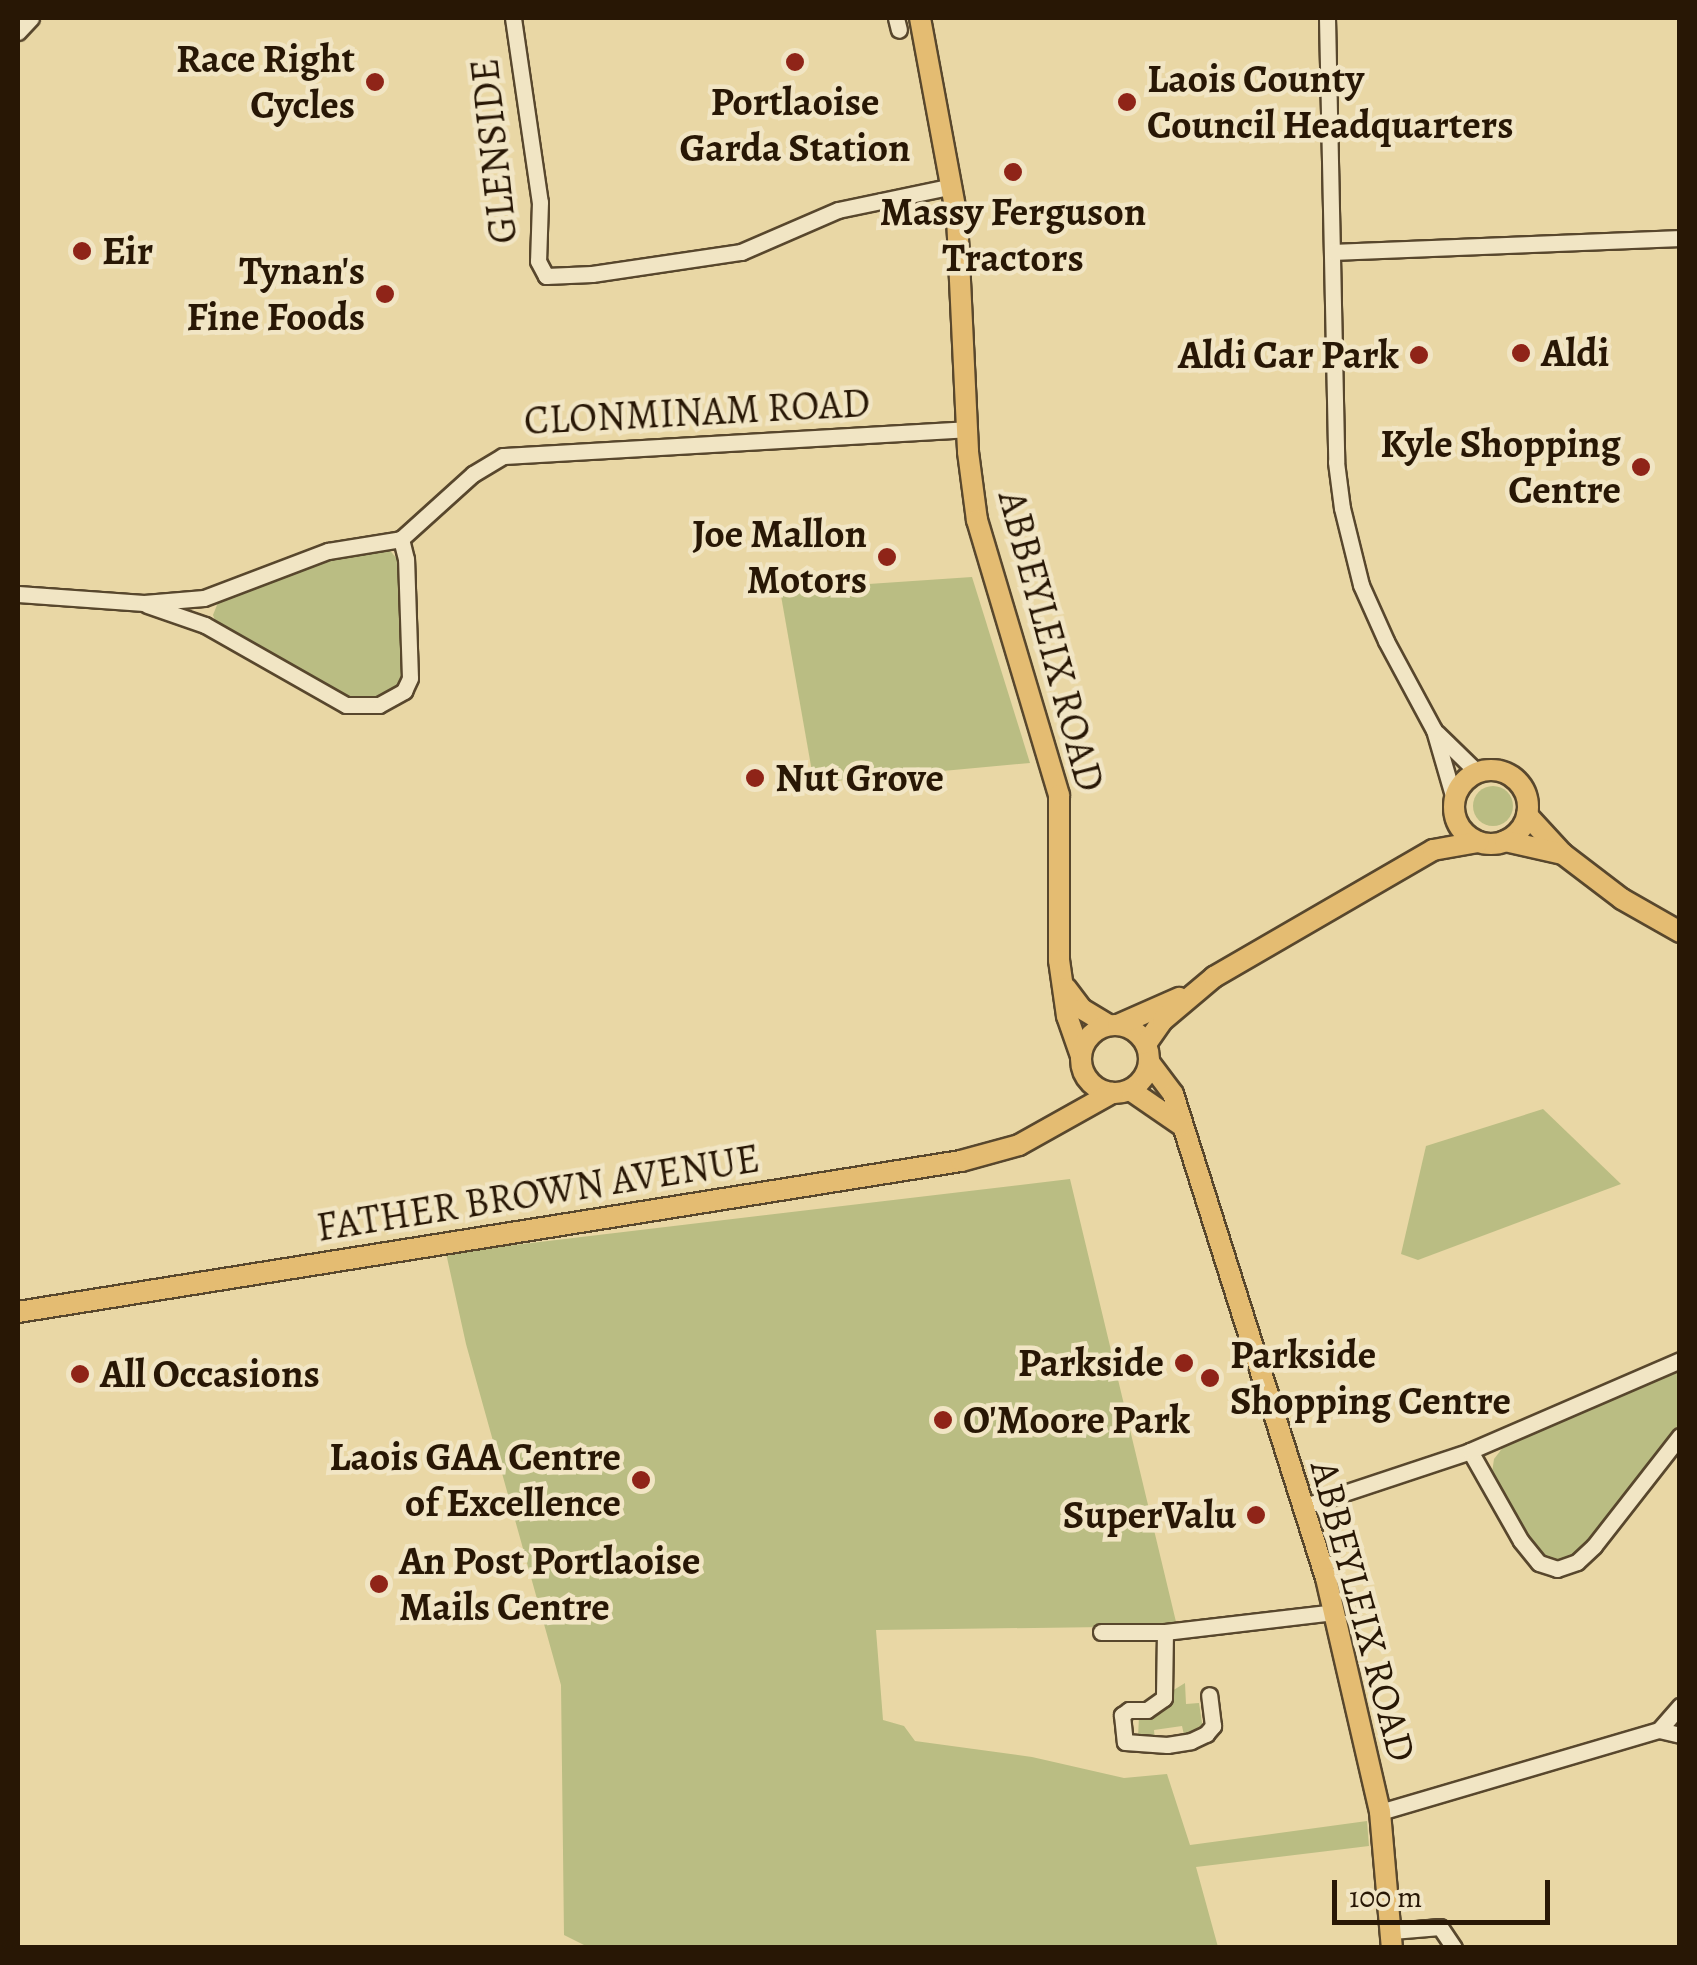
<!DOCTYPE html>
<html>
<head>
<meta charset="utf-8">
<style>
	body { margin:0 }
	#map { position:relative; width:1697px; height:1965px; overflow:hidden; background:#e9d7a5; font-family:Alegreya,serif }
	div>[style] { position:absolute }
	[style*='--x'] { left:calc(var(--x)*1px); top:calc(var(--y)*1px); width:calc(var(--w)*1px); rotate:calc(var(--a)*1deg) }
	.green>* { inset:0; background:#babd83 }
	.round { border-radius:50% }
	.roads { filter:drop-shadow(2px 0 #58472d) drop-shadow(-2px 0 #58472d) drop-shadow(0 2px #58472d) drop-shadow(0 -2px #58472d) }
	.minor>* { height:15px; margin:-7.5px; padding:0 7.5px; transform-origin:7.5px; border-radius:7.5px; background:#f1e5c4 }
	.major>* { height:20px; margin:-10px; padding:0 10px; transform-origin:10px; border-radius:10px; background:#e4bc72 }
	.major>.ring { margin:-10px; padding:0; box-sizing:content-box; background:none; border:20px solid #e4bc72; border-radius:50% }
	.dots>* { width:28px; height:28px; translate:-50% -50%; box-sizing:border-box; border:5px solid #f1e5c4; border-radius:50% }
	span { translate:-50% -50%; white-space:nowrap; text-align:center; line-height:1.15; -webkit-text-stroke:9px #f1e5c4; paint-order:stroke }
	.poi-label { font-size:40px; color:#281705; font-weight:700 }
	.right { translate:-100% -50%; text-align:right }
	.left { translate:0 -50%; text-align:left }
	.street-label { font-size:40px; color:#281705 }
	.frame { position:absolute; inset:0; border:20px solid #281705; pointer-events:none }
	.scale { position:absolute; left:1332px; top:1880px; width:218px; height:45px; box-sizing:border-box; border:5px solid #281705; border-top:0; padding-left:12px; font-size:30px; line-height:35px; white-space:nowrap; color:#281705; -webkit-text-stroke:8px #f1e5c4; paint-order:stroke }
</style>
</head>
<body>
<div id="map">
	<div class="green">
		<i style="clip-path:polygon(387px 547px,398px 560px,404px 675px,400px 685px,377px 699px,345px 697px,216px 623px,213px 615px,219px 600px,344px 554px)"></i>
		<i style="clip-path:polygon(972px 577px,1030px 763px,814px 783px,780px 590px)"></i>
		<i class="round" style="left:1473px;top:786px;width:40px;height:40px"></i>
		<i style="clip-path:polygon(1543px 1109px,1621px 1184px,1418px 1260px,1401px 1254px,1426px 1146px)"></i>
		<i style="clip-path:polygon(1070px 1179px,1177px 1626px,876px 1630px,883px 1720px,904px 1726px,915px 1741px,1032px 1757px,1124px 1778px,1167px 1774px,1190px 1845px,1367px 1821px,1369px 1846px,1196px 1867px,1218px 1947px,590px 1948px,564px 1935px,561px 1685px,466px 1344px,446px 1253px)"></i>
		<i style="clip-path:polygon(1679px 1367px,1679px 1424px,1576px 1555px,1553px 1561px,1541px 1555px,1492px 1473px,1494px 1459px,1504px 1446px)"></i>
		<i style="clip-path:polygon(1185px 1683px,1186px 1704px,1199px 1703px,1203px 1729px,1184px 1735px,1182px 1726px,1154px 1730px,1155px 1741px,1138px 1738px,1139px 1716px,1163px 1712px,1172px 1691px)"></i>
	</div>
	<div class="roads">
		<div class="minor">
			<i style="--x:513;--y:18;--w:186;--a:81.7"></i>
			<i style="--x:540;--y:202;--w:59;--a:91.9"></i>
			<i style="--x:538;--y:261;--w:17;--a:62"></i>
			<i style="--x:546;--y:276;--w:46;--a:-2.5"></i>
			<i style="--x:592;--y:274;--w:151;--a:-8.4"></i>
			<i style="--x:741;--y:252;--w:106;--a:-23.4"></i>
			<i style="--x:838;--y:210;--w:117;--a:-11.8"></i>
			<i style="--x:896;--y:18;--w:12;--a:76"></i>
			<i style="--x:1327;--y:18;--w:444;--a:88.8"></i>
			<i style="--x:1336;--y:462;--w:46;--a:82.6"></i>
			<i style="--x:1342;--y:508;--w:79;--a:76.1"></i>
			<i style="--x:1361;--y:585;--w:61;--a:65.9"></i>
			<i style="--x:1386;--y:641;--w:101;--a:61.7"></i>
			<i style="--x:1434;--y:730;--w:72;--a:73.8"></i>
			<i style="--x:18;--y:32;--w:19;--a:-47"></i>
			<i style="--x:1333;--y:252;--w:347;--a:-2.3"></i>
			<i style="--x:18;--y:594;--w:126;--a:4.1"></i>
			<i style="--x:144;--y:603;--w:60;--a:-4.8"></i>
			<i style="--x:204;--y:598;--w:133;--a:-20.8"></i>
			<i style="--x:328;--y:551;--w:74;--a:-9.3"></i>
			<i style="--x:401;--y:539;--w:97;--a:-42.1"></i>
			<i style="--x:473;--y:474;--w:35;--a:-31"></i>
			<i style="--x:503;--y:456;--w:465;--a:-3.3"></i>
			<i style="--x:147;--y:605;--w:61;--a:19"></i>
			<i style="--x:205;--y:625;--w:162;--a:29.6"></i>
			<i style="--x:346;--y:705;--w:33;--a:0"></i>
			<i style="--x:379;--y:705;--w:29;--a:-29"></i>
			<i style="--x:404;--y:691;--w:14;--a:-65"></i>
			<i style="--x:410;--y:678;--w:119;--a:-91.9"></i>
			<i style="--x:406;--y:559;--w:21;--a:-104"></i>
			<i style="--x:1437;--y:733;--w:56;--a:44.3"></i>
			<i style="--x:1470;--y:1451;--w:103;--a:60.5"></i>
			<i style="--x:1521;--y:1541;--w:28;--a:51"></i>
			<i style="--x:1539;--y:1563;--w:19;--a:18"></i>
			<i style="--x:1557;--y:1569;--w:21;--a:-19"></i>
			<i style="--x:1577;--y:1562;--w:23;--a:-43"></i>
			<i style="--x:1594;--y:1546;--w:140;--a:-52"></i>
			<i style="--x:1302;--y:1507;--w:177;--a:-18.4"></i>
			<i style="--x:1470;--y:1451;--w:229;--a:-23.4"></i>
			<i style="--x:1101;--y:1632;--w:64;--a:0"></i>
			<i style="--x:1165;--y:1632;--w:170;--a:-6.7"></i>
			<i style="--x:1165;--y:1632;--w:66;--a:90.9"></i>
			<i style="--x:1164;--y:1698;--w:21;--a:145"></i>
			<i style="--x:1147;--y:1710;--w:18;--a:180"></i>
			<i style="--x:1129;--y:1710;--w:9;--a:144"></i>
			<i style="--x:1122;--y:1715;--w:27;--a:84"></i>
			<i style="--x:1125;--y:1742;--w:42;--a:4.1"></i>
			<i style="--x:1167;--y:1745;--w:24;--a:-9"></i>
			<i style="--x:1191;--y:1741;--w:17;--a:-25"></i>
			<i style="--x:1206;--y:1734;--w:11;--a:-49"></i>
			<i style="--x:1213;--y:1726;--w:31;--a:-97"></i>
			<i style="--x:1659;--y:1730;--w:22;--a:13"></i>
			<i style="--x:1380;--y:1812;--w:291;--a:-16.4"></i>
			<i style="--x:1659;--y:1730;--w:32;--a:-49"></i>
			<i style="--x:1392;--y:1931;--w:48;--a:-4.8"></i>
			<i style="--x:1440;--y:1927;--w:25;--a:56"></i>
		</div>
		<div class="major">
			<i style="--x:920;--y:18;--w:202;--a:79.5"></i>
			<i style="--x:957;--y:217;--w:235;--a:87.3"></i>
			<i style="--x:968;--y:452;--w:69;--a:82.5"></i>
			<i style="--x:977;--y:520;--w:287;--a:73.4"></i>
			<i style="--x:1059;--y:795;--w:165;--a:90"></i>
			<i style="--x:1059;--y:960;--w:57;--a:81.9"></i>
			<i style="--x:1067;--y:1016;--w:42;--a:70.7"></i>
			<i class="ring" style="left:1454px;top:770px;width:54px;height:54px"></i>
			<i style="--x:1527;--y:815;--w:53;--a:47.3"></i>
			<i style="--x:1563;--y:854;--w:74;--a:37.3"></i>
			<i style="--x:1622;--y:899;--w:67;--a:29.6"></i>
			<i style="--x:1505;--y:841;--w:59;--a:12.6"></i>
			<i style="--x:1066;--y:988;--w:26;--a:53"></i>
			<i style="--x:1082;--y:1009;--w:31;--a:31"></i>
			<i class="ring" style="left:1081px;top:1025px;width:48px;height:48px"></i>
			<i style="--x:1118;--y:1025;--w:67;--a:-23.9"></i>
			<i style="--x:1146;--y:1044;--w:29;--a:-55"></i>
			<i style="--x:1163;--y:1020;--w:67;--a:-40.1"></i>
			<i style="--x:1214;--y:977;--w:253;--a:-30.1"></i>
			<i style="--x:1433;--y:850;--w:46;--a:-10.1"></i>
			<i style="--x:1149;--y:1062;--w:40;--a:53"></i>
			<i style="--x:1173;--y:1094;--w:508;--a:72.46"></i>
			<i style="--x:1326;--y:1578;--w:240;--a:77"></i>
			<i style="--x:1380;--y:1812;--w:137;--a:85"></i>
			<i style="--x:1130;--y:1090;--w:62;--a:34.5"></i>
			<i style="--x:18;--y:1312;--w:955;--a:-9.1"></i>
			<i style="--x:961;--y:1161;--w:60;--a:-15.4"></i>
			<i style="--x:1019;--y:1145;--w:107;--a:-29.2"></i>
		</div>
	</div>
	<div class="dots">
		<i style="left:795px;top:62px;background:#8f2418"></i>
		<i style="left:375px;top:82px;background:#8f2418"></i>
		<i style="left:1127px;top:102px;background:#8f2418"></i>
		<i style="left:1013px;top:172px;background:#8f2418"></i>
		<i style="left:82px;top:251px;background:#8f2418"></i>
		<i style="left:385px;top:294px;background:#8f2418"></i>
		<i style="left:1521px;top:353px;background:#8f2418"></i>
		<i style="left:1419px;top:355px;background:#8f2418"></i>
		<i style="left:1641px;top:467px;background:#8f2418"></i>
		<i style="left:887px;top:557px;background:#8f2418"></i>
		<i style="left:755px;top:778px;background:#8f2418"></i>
		<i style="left:1184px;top:1363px;background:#8f2418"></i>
		<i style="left:80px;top:1374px;background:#8f2418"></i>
		<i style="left:1210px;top:1378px;background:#8f2418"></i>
		<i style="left:943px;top:1420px;background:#8f2418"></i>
		<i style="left:641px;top:1480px;background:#8f2418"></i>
		<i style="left:1256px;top:1515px;background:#8f2418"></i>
		<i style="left:379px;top:1584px;background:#8f2418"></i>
	</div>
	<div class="poi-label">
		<span class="right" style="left:355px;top:82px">Race Right<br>Cycles</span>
		<span class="left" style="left:1147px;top:102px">Laois County<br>Council Headquarters</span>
		<span style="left:795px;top:125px">Portlaoise<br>Garda Station</span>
		<span style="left:1013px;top:235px">Massy Ferguson<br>Tractors</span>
		<span class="left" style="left:102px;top:251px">Eir</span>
		<span class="right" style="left:365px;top:294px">Tynan's<br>Fine Foods</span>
		<span class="left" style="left:1541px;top:353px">Aldi</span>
		<span class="right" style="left:1399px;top:355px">Aldi Car Park</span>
		<span class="right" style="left:1621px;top:467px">Kyle Shopping<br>Centre</span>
		<span class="right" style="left:867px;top:557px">Joe Mallon<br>Motors</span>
		<span class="left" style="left:775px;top:778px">Nut Grove</span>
		<span class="left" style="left:1230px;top:1378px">Parkside<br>Shopping Centre</span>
		<span class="right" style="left:1164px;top:1363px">Parkside</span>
		<span class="left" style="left:100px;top:1374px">All Occasions</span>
		<span class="left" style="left:963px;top:1420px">O'Moore Park</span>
		<span class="right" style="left:621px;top:1480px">Laois GAA Centre<br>of Excellence</span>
		<span class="right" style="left:1236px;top:1515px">SuperValu</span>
		<span class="left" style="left:399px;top:1584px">An Post Portlaoise<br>Mails Centre</span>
	</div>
	<div class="street-label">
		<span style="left:494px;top:151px;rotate:-96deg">GLENSIDE</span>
		<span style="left:697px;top:412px;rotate:-3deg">CLONMINAM ROAD</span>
		<span style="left:1051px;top:641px;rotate:75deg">ABBEYLEIX ROAD</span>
		<span style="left:538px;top:1193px;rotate:-9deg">FATHER BROWN AVENUE</span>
		<span style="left:1363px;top:1611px;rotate:75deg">ABBEYLEIX ROAD</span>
	</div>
	<div class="frame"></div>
	<div class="scale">100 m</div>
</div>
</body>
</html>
